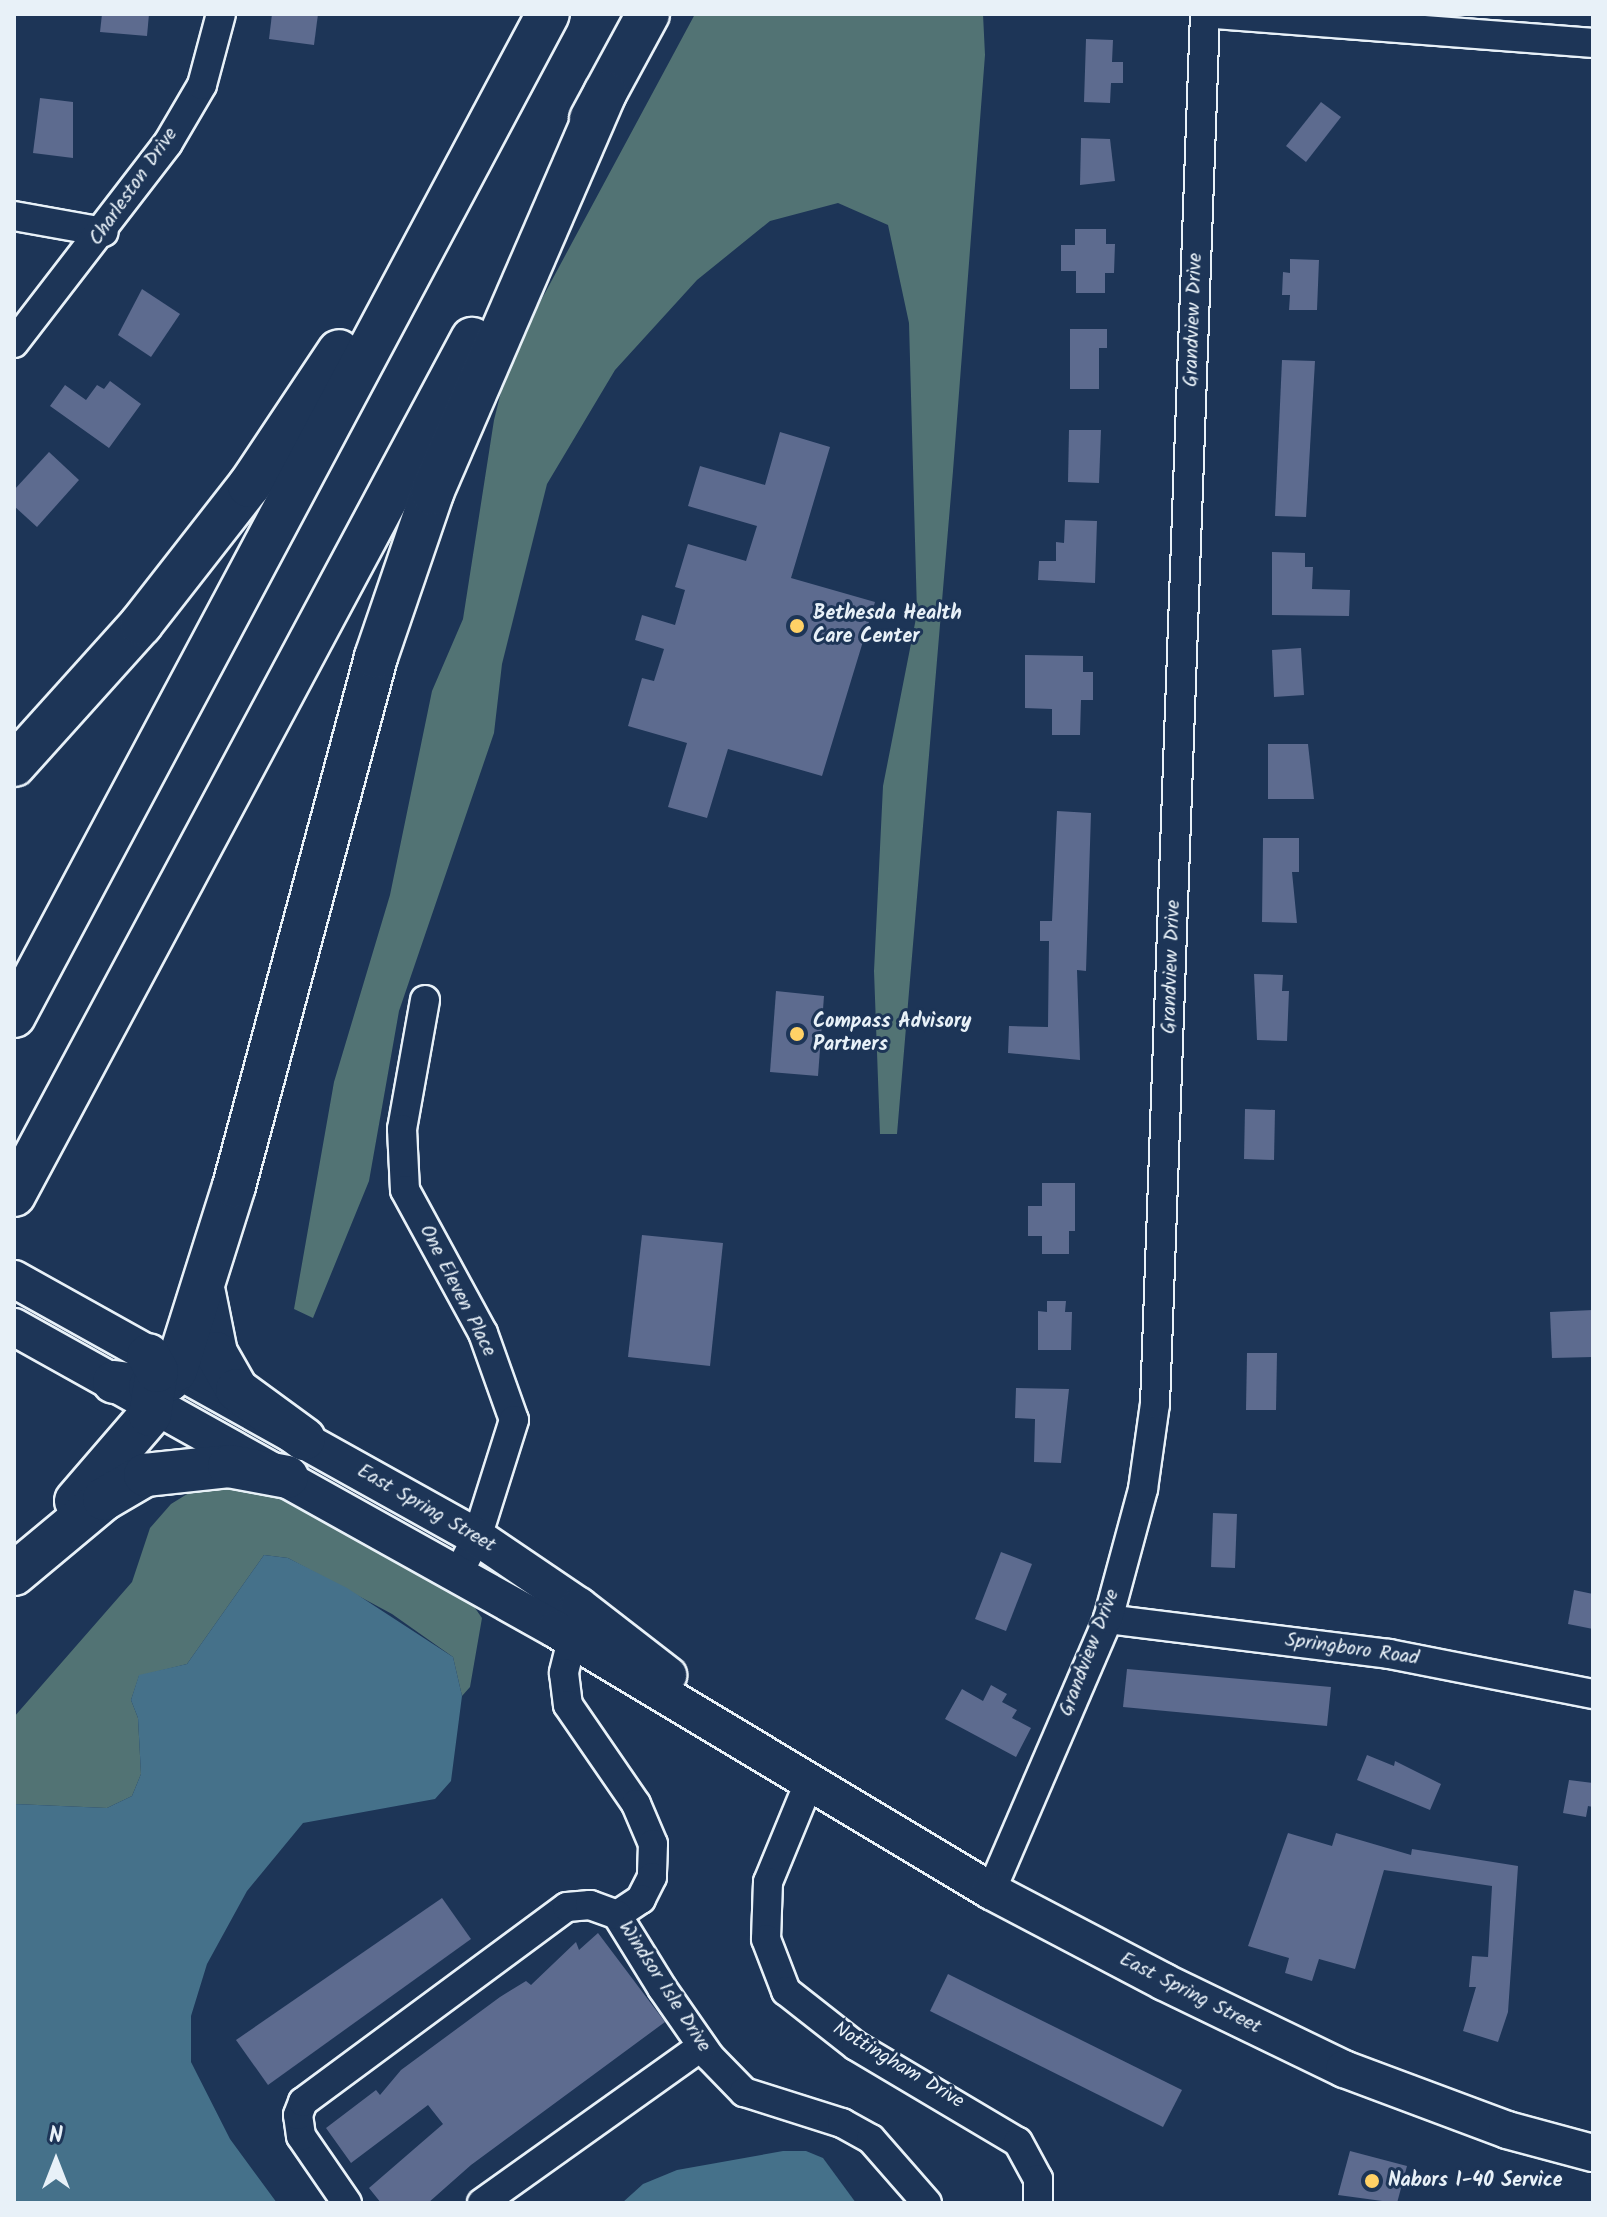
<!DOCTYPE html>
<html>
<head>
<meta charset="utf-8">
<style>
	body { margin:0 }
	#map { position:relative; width:1607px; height:2217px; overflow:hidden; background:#1d3557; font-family:Kalam,sans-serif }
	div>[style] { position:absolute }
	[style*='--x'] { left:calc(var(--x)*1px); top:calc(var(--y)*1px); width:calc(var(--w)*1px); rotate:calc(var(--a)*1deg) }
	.green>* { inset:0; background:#527374 }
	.water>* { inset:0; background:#45718a }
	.building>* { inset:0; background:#5d6b8f }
	.roads { filter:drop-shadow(2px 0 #e8f1f8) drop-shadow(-2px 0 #e8f1f8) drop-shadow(0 2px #e8f1f8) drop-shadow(0 -2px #e8f1f8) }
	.minor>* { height:28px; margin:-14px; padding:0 14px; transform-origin:14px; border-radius:14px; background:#1d3557 }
	.major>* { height:36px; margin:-18px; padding:0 18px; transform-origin:18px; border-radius:18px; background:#1d3557 }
	.highway>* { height:42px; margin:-21px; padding:0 21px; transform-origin:21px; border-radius:21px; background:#1d3557 }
	.dots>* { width:22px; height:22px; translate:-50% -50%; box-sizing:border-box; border:4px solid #1d3557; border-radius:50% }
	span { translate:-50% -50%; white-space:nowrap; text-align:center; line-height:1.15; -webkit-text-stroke:6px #1d3557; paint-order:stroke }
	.street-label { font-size:20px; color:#e8f1f8 }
	.poi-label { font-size:20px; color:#e8f1f8; font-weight:700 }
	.left { translate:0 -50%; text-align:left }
	.frame { position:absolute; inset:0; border:16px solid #e8f1f8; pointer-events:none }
	.north { position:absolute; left:16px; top:2121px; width:80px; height:80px; -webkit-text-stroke:6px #1d3557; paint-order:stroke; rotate:0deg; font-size:22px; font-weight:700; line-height:32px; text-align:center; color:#e8f1f8 }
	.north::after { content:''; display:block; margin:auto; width:28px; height:36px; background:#e8f1f8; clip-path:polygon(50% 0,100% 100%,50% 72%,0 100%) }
</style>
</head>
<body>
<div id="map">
	<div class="green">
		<i style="clip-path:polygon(695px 14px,983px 14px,985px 55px,953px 471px,897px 1134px,880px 1134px,874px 971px,883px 786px,917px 613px,909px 323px,888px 225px,838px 203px,770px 221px,697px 280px,615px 370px,547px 484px,502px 664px,494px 733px,399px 1011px,369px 1181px,313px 1318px,294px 1309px,334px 1082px,390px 895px,432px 691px,463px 619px,494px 420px,509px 360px)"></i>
		<i style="clip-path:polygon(236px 1483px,278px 1492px,468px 1598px,482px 1618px,470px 1687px,462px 1696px,453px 1657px,392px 1614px,288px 1558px,264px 1555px,187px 1664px,139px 1676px,131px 1700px,138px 1718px,141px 1774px,132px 1796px,107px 1808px,14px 1804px,14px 1717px,132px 1582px,150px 1528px,171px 1504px,192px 1491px)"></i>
	</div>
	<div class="water">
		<i style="clip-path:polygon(264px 1555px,288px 1558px,347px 1588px,453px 1657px,462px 1696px,451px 1781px,435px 1799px,303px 1823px,247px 1891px,207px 1964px,191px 2016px,191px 2062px,230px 2139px,277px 2203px,14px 2203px,14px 1804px,107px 1808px,132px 1796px,141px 1774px,138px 1718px,131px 1700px,139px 1675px,187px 1664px)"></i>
		<i style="clip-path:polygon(783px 2151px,806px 2151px,823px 2158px,856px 2203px,622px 2203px,643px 2184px,677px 2170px)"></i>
	</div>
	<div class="building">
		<i style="clip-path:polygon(102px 14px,149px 14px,147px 36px,100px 32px)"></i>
		<i style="clip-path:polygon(272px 14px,318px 14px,314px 45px,269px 39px)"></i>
		<i style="clip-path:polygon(1086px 39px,1113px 40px,1112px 62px,1123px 62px,1123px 83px,1111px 83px,1110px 103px,1084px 102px)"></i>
		<i style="clip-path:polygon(40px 98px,73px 102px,73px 158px,33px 153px)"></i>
		<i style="clip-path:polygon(1321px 102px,1341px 117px,1306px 162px,1286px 146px)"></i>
		<i style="clip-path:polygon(1081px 138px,1110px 139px,1115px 181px,1080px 185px)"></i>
		<i style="clip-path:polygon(1075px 229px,1106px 229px,1106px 244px,1115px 244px,1114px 273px,1105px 273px,1105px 293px,1076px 293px,1076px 271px,1061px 271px,1061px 245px,1075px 245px)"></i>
		<i style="clip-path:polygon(1290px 259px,1319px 260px,1317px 310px,1289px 310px,1290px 295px,1282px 295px,1283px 272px,1290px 273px)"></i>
		<i style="clip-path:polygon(142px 289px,180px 314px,151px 357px,118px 335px)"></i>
		<i style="clip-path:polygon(1070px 329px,1107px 329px,1107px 348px,1099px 348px,1099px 389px,1070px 389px)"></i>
		<i style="clip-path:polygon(1282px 360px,1315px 361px,1306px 517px,1275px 516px)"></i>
		<i style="clip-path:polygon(110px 381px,141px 404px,109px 448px,50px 406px,65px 385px,86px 400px,97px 385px,104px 389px)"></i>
		<i style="clip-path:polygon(1069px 430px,1101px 430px,1099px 483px,1068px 482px)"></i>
		<i style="clip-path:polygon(780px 432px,830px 447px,791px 578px,875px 602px,822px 776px,728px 749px,707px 818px,668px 807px,687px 743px,628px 726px,642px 678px,654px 681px,664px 649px,635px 640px,642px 615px,675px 625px,685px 590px,675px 587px,688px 544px,746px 561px,757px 526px,688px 506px,700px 466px,765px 485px)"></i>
		<i style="clip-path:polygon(49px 452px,79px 480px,37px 527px,14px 506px,14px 490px)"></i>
		<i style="clip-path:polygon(1065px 520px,1097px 521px,1095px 583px,1038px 580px,1039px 561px,1056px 561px,1056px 542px,1064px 543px)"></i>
		<i style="clip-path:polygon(1272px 552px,1305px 553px,1305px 567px,1313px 567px,1312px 589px,1350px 590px,1349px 616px,1272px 615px)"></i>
		<i style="clip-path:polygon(1301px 648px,1304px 695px,1274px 697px,1272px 650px)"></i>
		<i style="clip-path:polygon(1025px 655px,1083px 656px,1083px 672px,1093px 672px,1093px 700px,1081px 700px,1080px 735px,1052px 735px,1052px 709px,1025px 708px)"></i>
		<i style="clip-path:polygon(1268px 744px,1308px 744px,1314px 799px,1268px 799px)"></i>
		<i style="clip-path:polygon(1057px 811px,1091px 813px,1086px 971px,1077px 970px,1080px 1060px,1008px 1053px,1009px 1026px,1048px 1027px,1049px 941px,1040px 941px,1040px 921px,1052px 921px)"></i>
		<i style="clip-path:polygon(1263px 838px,1299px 838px,1299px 872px,1292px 872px,1297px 923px,1262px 922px)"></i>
		<i style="clip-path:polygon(1254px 974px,1283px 975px,1282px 991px,1289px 991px,1287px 1041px,1257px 1040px)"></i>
		<i style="clip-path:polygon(776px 991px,824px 996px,818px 1076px,770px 1072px)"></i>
		<i style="clip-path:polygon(1245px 1109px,1275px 1110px,1274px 1160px,1244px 1159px)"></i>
		<i style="clip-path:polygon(1042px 1183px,1075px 1183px,1075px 1231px,1069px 1231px,1069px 1254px,1042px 1254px,1042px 1236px,1028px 1236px,1028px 1206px,1042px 1206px)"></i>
		<i style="clip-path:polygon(642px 1235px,723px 1243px,710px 1366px,628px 1357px)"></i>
		<i style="clip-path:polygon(1047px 1301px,1066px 1301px,1065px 1312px,1072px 1312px,1071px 1350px,1038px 1350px,1038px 1311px,1047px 1312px)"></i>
		<i style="clip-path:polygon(1593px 1310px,1593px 1357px,1552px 1358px,1550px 1312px)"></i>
		<i style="clip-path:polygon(1247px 1353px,1277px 1353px,1276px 1410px,1246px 1410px)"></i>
		<i style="clip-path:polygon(1016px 1388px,1069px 1389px,1061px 1463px,1034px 1462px,1035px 1419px,1015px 1418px)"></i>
		<i style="clip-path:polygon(1213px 1513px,1237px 1514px,1235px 1568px,1211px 1567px)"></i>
		<i style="clip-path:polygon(1001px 1552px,1032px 1564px,1006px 1631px,975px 1619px)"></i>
		<i style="clip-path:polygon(1574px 1590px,1593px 1594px,1593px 1629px,1568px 1624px)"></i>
		<i style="clip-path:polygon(1127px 1669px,1331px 1687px,1327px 1726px,1123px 1707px)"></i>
		<i style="clip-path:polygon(991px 1685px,1007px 1694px,1002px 1702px,1017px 1710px,1012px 1718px,1031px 1728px,1016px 1757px,945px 1719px,962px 1689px,983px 1701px)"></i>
		<i style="clip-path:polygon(1367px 1755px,1394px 1766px,1395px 1761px,1441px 1784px,1430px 1810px,1357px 1780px)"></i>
		<i style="clip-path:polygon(1569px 1780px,1593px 1783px,1593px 1807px,1588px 1806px,1586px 1817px,1563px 1813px)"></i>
		<i style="clip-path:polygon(1288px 1833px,1332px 1846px,1336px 1833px,1411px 1855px,1412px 1849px,1518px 1866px,1508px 2012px,1498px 2042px,1463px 2031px,1476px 1987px,1469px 1987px,1472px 1956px,1488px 1957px,1492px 1886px,1384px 1870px,1355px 1969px,1319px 1959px,1312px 1981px,1285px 1973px,1289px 1958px,1248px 1946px)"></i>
		<i style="clip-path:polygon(442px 1898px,471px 1939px,268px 2085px,236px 2040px)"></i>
		<i style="clip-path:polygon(598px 1933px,665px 2022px,471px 2165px,428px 2203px,381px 2203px,369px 2188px,443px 2124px,428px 2105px,351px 2163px,326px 2128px,376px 2090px,380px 2095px,401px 2070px,500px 1997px,526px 1981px,531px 1985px,576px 1942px,579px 1950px)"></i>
		<i style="clip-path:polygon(948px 1974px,1182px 2090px,1163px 2127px,930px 2011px)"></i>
		<i style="clip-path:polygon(1350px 2151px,1407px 2166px,1397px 2203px,1338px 2195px)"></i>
	</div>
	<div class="roads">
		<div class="minor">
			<i style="--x:1216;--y:14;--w:378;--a:4.4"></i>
			<i style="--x:14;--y:216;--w:91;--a:10.1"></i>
			<i style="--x:14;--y:343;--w:252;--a:-52.4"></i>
			<i style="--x:168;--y:143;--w:67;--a:-59.6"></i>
			<i style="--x:202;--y:85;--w:73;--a:-75"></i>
			<i style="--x:425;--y:1000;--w:131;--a:100.1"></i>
			<i style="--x:402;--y:1129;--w:61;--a:87.2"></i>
			<i style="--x:405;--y:1190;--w:163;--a:61.4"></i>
			<i style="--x:483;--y:1333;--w:92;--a:70.4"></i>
			<i style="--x:514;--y:1420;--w:123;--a:107.5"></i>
			<i style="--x:477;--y:1537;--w:42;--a:117.2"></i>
			<i style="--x:1108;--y:1619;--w:283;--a:7.1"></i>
			<i style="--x:1389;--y:1654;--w:208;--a:11.1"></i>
			<i style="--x:572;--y:1640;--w:34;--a:104"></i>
			<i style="--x:564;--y:1673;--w:32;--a:83"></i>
			<i style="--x:568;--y:1705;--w:120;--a:55.5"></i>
			<i style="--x:636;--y:1804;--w:43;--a:67"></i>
			<i style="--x:653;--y:1844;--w:33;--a:92"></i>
			<i style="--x:652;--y:1877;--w:25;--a:117"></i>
			<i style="--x:641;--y:1899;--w:29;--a:146"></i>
			<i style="--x:617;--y:1915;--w:86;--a:58.3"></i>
			<i style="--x:662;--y:1988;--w:84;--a:55.2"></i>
			<i style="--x:710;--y:2057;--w:49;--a:45.8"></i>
			<i style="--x:744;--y:2092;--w:103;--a:17.6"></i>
			<i style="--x:842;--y:2123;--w:33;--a:29"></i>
			<i style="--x:871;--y:2139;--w:85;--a:48.8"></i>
			<i style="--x:808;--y:1785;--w:105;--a:112.4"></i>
			<i style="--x:768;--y:1882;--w:57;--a:92"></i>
			<i style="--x:766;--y:1939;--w:56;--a:69"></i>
			<i style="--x:786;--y:1991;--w:89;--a:38.2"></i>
			<i style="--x:856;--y:2046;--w:188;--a:30.7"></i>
			<i style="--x:1018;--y:2142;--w:42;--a:61.6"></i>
			<i style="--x:1038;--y:2179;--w:24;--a:90"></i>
			<i style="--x:991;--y:1891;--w:296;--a:-66.7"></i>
			<i style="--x:1108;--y:1619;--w:135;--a:-74.9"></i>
			<i style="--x:1143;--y:1489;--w:86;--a:-82"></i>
			<i style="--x:1155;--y:1404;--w:1391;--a:-87.94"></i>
			<i style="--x:347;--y:2203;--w:81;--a:-124.5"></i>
			<i style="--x:301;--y:2136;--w:21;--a:-98"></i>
			<i style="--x:298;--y:2115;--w:14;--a:-69"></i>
			<i style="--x:303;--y:2102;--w:328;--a:-36.5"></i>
			<i style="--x:567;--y:1907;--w:23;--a:-5"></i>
			<i style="--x:590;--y:1905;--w:29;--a:20"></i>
			<i style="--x:482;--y:2203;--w:270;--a:-35.5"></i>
		</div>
		<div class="major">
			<i style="--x:14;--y:1279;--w:530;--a:29.13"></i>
			<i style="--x:477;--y:1537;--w:123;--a:34.1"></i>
			<i style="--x:579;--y:1606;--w:113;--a:37.8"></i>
			<i style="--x:14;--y:1327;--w:620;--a:29.17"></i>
			<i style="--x:555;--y:1629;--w:509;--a:31"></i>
			<i style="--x:991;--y:1891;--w:195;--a:27.7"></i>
			<i style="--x:1164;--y:1982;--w:200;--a:25.8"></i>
			<i style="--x:1344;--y:2069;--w:174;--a:20.5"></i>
			<i style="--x:1507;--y:2130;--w:89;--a:15"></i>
		</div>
		<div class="highway">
			<i style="--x:591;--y:119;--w:119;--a:-61.5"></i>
			<i style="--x:14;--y:765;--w:190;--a:-48"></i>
			<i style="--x:141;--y:624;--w:175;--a:-52"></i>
			<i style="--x:249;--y:486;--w:162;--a:-56.3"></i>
			<i style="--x:14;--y:1016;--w:1135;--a:-61.95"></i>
			<i style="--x:14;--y:1195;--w:971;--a:-61.85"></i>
			<i style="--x:204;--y:1293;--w:61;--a:78.7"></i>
			<i style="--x:216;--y:1353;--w:43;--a:60.4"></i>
			<i style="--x:237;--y:1390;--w:83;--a:36.2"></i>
			<i style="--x:114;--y:1382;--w:36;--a:8"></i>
			<i style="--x:150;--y:1387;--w:20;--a:-20"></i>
			<i style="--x:169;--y:1380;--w:12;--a:-55"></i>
			<i style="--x:176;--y:1370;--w:193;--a:-72.5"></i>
			<i style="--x:234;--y:1186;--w:548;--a:-74.97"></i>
			<i style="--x:376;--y:657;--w:173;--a:-71.1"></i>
			<i style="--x:432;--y:493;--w:436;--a:-66.6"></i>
			<i style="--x:76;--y:1501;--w:113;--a:-49.3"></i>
			<i style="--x:150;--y:1415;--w:45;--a:-81"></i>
			<i style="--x:157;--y:1371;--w:18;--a:-119"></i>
			<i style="--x:14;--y:1574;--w:117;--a:-39.8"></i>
			<i style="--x:104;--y:1499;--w:48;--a:-30.3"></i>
			<i style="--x:145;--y:1475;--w:84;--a:-6.1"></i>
			<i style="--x:229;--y:1466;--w:59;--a:10.7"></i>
		</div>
	</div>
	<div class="dots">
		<i style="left:797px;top:626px;background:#ffd166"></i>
		<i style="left:797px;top:1034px;background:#ffd166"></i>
		<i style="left:1372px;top:2181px;background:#ffd166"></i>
	</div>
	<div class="street-label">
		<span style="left:134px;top:187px;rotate:-55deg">Charleston Drive</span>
		<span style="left:1194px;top:320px;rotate:-88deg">Grandview Drive</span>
		<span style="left:1172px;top:967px;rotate:-88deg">Grandview Drive</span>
		<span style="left:457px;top:1291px;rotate:63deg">One Eleven Place</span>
		<span style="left:426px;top:1509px;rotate:30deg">East Spring Street</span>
		<span style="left:1352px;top:1650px;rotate:8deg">Springboro Road</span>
		<span style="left:1090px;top:1653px;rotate:-69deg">Grandview Drive</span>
		<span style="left:664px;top:1987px;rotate:57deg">Windsor Isle Drive</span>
		<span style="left:1190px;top:1994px;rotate:27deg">East Spring Street</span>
		<span style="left:898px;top:2066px;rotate:31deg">Nottingham Drive</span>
	</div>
	<div class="poi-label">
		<span class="left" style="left:813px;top:626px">Bethesda Health<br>Care Center</span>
		<span class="left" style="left:813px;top:1034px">Compass Advisory<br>Partners</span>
		<span class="left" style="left:1388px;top:2181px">Nabors I-40 Service</span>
	</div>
	<div class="frame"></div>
	<div class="north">N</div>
</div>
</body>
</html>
